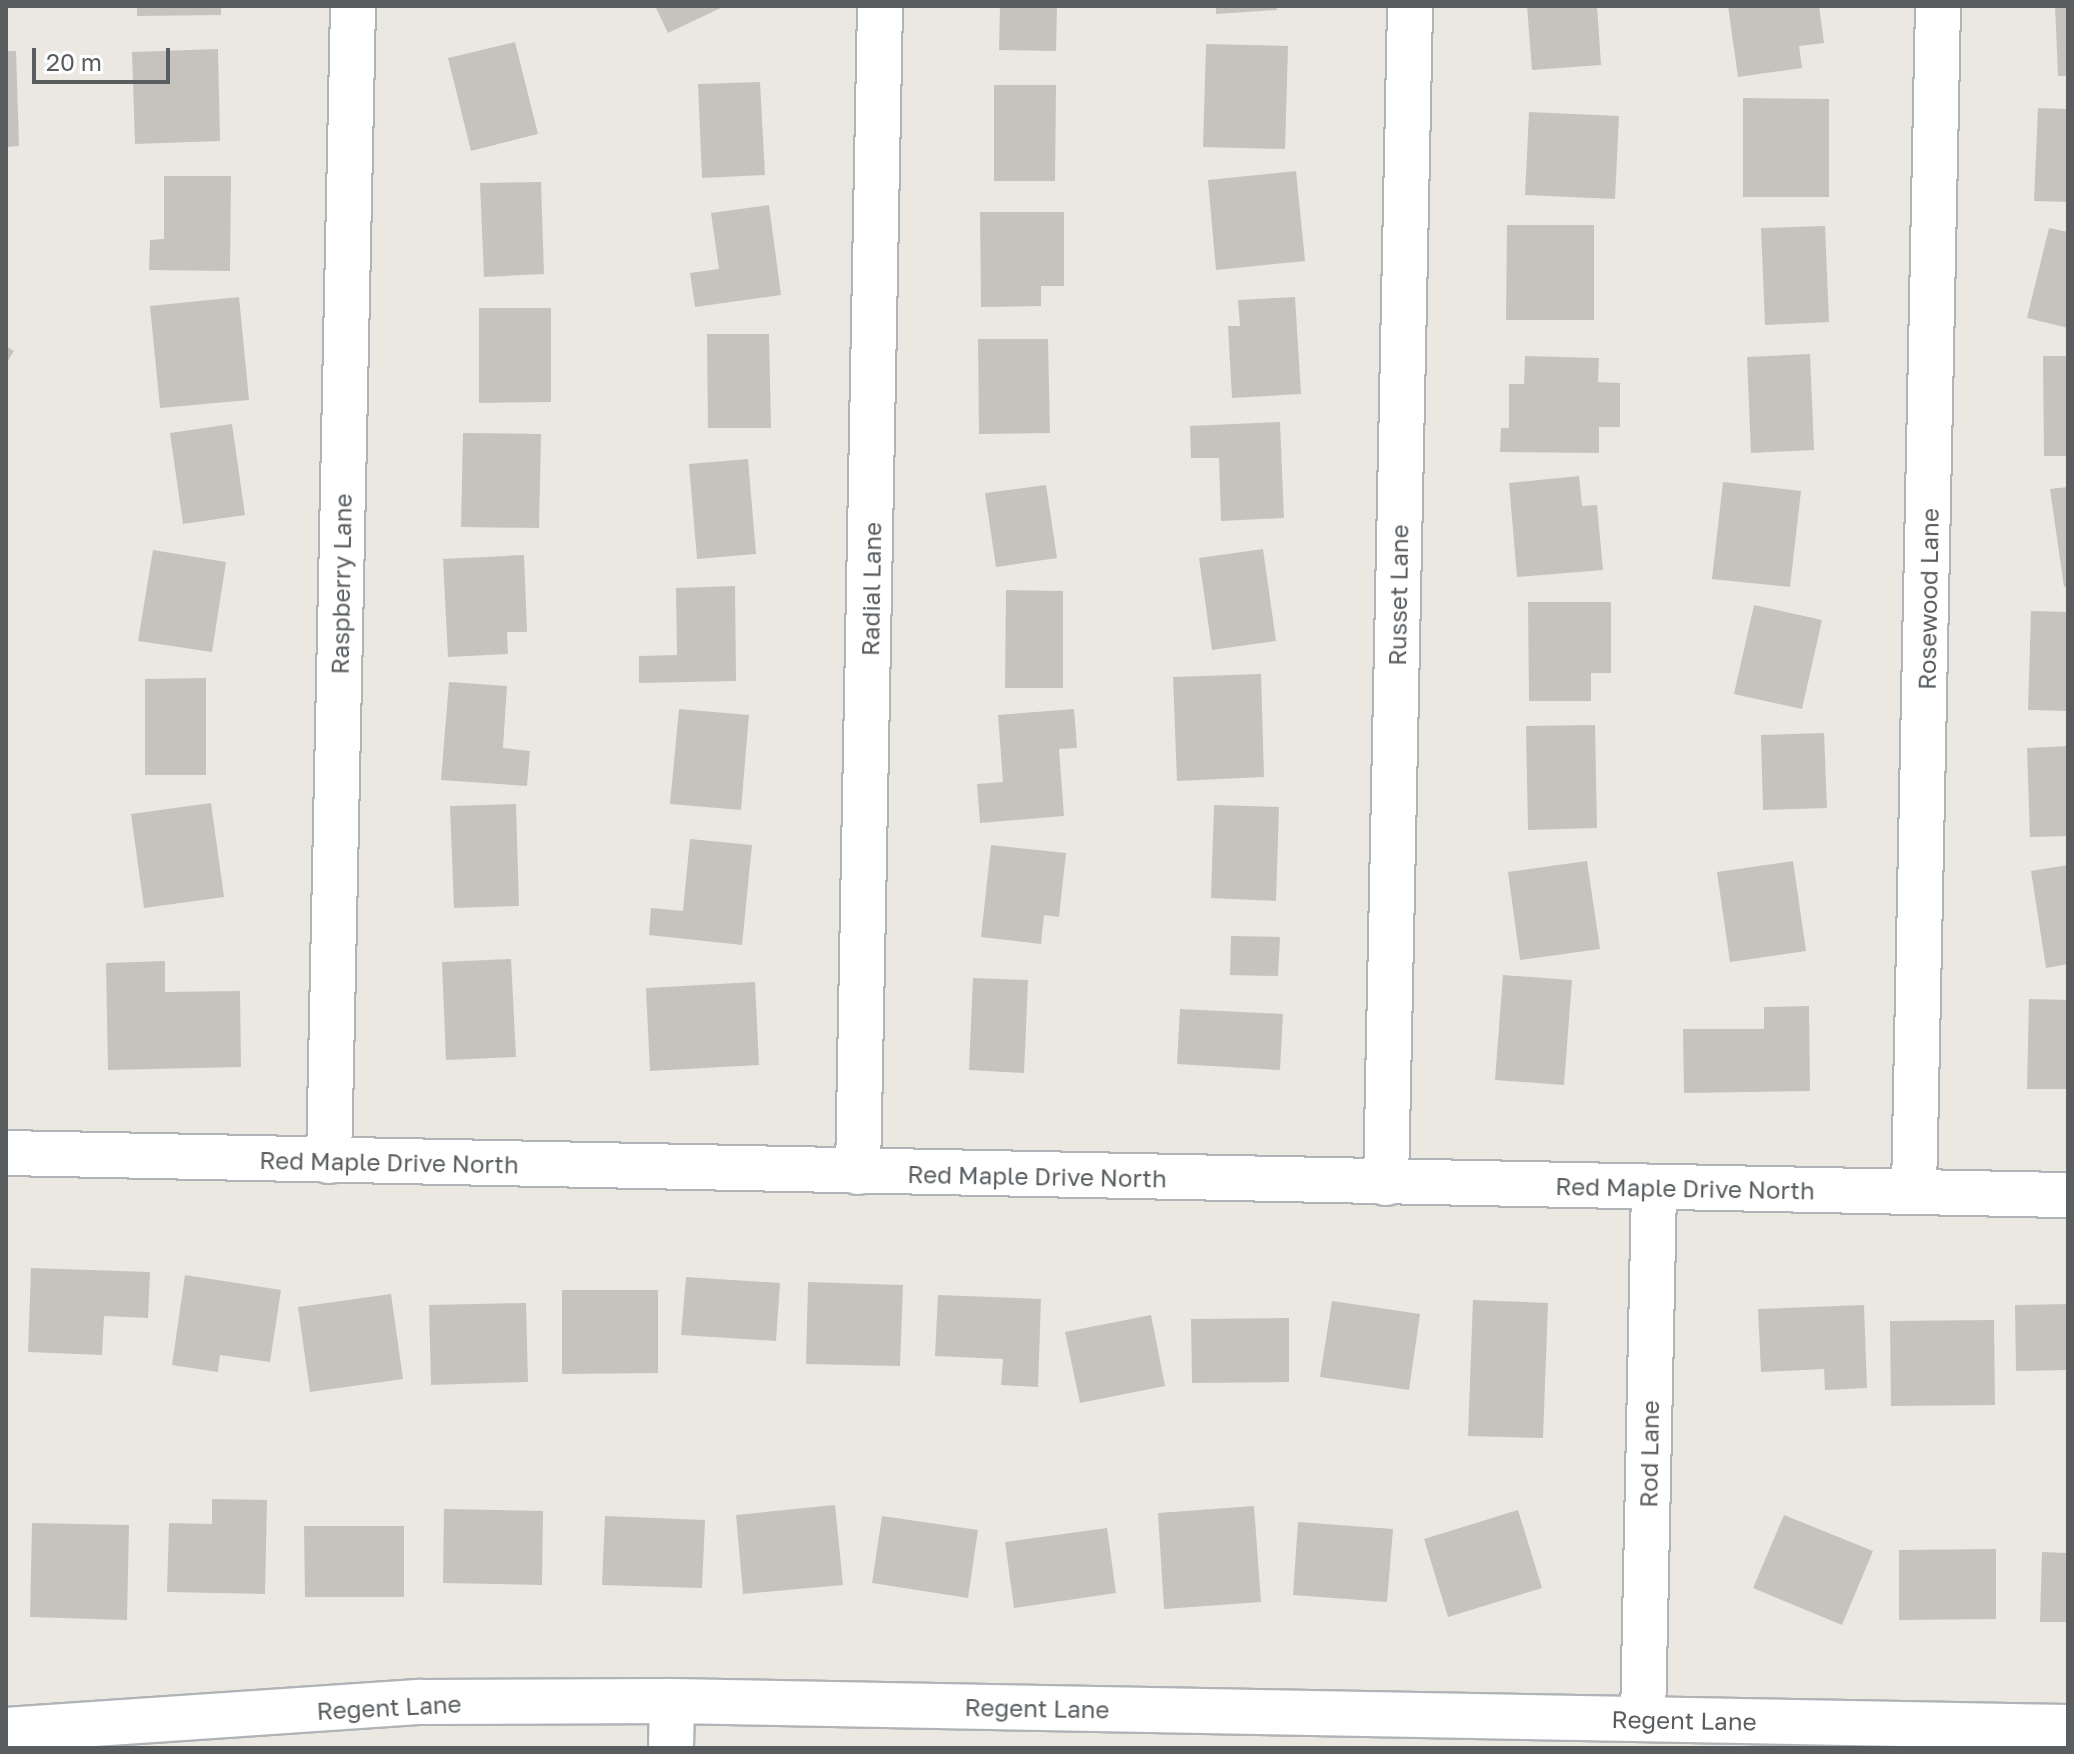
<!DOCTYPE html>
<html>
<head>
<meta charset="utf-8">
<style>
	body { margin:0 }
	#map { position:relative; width:2074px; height:1754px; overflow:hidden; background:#ebe8e1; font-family:"Golos Text",sans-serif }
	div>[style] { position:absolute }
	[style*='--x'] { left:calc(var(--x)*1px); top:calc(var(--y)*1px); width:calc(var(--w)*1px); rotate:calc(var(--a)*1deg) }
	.building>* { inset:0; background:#c6c3be }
	.roads { filter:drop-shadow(2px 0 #b1b4b7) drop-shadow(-2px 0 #b1b4b7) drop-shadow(0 2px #b1b4b7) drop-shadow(0 -2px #b1b4b7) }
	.street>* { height:44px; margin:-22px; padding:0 22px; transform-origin:22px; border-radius:22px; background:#fff }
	span { translate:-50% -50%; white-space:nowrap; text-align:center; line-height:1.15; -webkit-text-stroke:6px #fff; paint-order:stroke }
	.street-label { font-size:24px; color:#595d60 }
	.frame { position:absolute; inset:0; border:8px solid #595d60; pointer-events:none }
	.scale { position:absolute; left:32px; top:48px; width:138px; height:36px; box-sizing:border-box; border:4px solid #595d60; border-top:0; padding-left:10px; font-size:24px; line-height:28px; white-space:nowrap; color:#595d60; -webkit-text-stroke:6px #fff; paint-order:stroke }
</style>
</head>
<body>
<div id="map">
	<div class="building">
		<i style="clip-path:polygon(137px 6px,221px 6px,221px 15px,137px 16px)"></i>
		<i style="clip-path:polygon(655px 6px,725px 6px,668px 33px)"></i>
		<i style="clip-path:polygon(1000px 6px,1057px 6px,1056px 51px,999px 50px)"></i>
		<i style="clip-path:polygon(1216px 6px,1276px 6px,1277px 10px,1216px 14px)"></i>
		<i style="clip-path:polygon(1527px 6px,1597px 6px,1601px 65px,1532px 70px)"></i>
		<i style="clip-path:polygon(1728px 6px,1819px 6px,1824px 43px,1799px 46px,1802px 68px,1738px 77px)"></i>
		<i style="clip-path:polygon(2055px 6px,2068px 6px,2068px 76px,2058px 76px)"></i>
		<i style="clip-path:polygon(515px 42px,538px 134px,471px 151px,448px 58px)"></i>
		<i style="clip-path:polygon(1206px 44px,1288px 46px,1285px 149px,1203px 147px)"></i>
		<i style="clip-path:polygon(218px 49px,220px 141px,135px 144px,132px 52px)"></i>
		<i style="clip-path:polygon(6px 51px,16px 51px,19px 146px,6px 147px)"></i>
		<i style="clip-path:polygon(760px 82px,765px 175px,702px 178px,698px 84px)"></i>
		<i style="clip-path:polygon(994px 85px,1056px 85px,1055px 181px,994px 181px)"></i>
		<i style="clip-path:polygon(1743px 98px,1829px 99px,1829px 197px,1743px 197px)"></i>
		<i style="clip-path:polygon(2038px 108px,2068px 109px,2068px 202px,2034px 201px)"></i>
		<i style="clip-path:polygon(1529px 112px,1619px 116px,1615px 199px,1525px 195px)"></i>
		<i style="clip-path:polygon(1296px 171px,1305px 261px,1216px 270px,1208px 180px)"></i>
		<i style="clip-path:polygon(164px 176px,231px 176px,230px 271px,149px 270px,150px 240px,164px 239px)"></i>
		<i style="clip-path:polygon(541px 182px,544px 274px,484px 277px,480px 183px)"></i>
		<i style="clip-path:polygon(769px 205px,781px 295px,695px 307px,690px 273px,719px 269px,711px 213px)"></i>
		<i style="clip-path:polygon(980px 212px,1064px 212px,1064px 286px,1041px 286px,1041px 306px,981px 307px)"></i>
		<i style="clip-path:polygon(1507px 225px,1594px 225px,1594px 320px,1506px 320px)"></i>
		<i style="clip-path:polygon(1825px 226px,1829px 322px,1765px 325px,1761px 228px)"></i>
		<i style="clip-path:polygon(2049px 228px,2068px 232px,2068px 328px,2027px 318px)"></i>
		<i style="clip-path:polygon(239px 297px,249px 400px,160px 408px,150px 306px)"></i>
		<i style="clip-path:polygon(1295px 297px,1301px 394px,1232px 398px,1228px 326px,1240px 326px,1238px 300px)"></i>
		<i style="clip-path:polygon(479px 308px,551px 308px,551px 402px,479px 403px)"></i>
		<i style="clip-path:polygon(707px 334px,769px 334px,771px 428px,708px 428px)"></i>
		<i style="clip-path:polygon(978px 339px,1048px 339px,1050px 433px,979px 434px)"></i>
		<i style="clip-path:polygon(6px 346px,14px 351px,6px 364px)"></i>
		<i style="clip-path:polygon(1810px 354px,1814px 450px,1751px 453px,1747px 357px)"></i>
		<i style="clip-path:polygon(1525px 356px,1599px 358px,1598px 382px,1620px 383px,1620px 427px,1599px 427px,1599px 453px,1500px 452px,1501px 428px,1509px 428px,1509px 384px,1524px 384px)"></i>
		<i style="clip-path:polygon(2043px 356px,2068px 356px,2068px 456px,2044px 456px)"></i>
		<i style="clip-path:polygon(1280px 422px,1284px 518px,1221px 521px,1219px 458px,1191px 458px,1190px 426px)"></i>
		<i style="clip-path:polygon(232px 424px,245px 515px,183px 524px,170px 433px)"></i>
		<i style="clip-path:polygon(463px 433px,541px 434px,539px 528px,461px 527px)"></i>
		<i style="clip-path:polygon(748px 459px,756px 554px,697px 559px,689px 464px)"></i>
		<i style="clip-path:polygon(1579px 476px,1582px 506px,1597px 505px,1603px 570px,1517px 577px,1509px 483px)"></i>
		<i style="clip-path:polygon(1723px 482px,1801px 491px,1790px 587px,1712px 579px)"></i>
		<i style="clip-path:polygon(1046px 485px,1057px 558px,996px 567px,985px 493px)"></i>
		<i style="clip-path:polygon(2068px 487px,2068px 586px,2064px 587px,2050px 489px)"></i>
		<i style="clip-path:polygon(1263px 549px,1276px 641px,1212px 650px,1199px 558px)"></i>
		<i style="clip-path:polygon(153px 550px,226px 562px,212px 652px,138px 641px)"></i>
		<i style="clip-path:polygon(524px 555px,527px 632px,507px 632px,508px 654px,448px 657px,443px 559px)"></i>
		<i style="clip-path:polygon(735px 586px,736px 681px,639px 683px,639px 656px,677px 655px,676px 588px)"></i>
		<i style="clip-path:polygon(1006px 590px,1063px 591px,1063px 688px,1005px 688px)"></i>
		<i style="clip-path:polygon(1528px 602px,1611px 602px,1611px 673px,1591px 673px,1591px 701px,1529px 701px)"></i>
		<i style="clip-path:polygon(1754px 605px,1822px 620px,1802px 709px,1734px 694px)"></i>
		<i style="clip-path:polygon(2031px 611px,2068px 612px,2068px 711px,2028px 710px)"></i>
		<i style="clip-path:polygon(1261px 674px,1264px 777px,1177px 781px,1173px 677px)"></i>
		<i style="clip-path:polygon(206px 678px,206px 775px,145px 775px,145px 679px)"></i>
		<i style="clip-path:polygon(449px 682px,507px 686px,503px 748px,530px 751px,527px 786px,441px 780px)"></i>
		<i style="clip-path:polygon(679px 709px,749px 715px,741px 810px,670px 804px)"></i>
		<i style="clip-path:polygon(1074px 709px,1077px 748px,1059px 749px,1064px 816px,980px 823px,977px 784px,1003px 782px,998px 715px)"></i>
		<i style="clip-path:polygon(1595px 725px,1597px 828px,1528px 830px,1526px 726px)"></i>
		<i style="clip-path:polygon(1824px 733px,1827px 808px,1763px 810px,1761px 735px)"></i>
		<i style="clip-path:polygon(2068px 746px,2068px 836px,2030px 837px,2027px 748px)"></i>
		<i style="clip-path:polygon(211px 803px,224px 897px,144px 908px,131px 814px)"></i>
		<i style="clip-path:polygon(516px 804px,519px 906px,454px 908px,450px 806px)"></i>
		<i style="clip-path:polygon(1214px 805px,1279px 807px,1276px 901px,1211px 898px)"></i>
		<i style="clip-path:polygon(690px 839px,752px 845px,742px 945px,649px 935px,651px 908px,683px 911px)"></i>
		<i style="clip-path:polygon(991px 845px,1066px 853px,1059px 917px,1044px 915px,1041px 944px,981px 937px)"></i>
		<i style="clip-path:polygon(1587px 861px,1600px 949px,1520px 960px,1508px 872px)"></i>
		<i style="clip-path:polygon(1793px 861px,1806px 951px,1730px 962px,1717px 872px)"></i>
		<i style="clip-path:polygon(2068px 865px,2068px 964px,2046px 968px,2031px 871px)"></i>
		<i style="clip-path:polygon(1231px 936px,1280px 937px,1278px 976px,1230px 975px)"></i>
		<i style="clip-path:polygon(511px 959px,516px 1057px,446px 1060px,442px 962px)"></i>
		<i style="clip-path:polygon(165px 961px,165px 992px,240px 991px,241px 1067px,108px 1070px,106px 963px)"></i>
		<i style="clip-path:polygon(1503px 975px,1572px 980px,1564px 1085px,1495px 1080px)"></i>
		<i style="clip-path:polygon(973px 978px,1028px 980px,1024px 1073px,969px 1070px)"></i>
		<i style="clip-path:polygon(755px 982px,759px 1065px,650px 1071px,646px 988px)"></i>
		<i style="clip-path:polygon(2029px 999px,2068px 1000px,2068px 1089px,2027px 1089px)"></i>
		<i style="clip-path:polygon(1809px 1006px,1810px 1091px,1684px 1093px,1683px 1029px,1764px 1029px,1764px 1007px)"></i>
		<i style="clip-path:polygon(1180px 1009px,1283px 1014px,1280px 1070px,1177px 1064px)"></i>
		<i style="clip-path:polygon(31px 1268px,150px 1272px,148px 1318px,104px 1316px,102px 1355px,28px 1352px)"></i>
		<i style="clip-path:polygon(185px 1275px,281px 1290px,270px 1362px,220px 1355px,218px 1372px,172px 1365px)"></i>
		<i style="clip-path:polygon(686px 1277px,780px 1283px,776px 1341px,681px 1335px)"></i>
		<i style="clip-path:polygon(808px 1282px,903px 1285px,900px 1366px,806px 1364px)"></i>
		<i style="clip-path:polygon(562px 1290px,658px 1290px,658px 1373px,562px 1374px)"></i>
		<i style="clip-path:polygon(391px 1294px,403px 1379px,310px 1392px,298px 1307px)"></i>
		<i style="clip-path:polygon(938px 1295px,1041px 1299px,1038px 1387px,1001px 1385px,1003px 1359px,935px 1356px)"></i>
		<i style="clip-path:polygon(1473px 1300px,1548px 1303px,1543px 1438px,1468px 1436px)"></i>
		<i style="clip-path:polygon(1332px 1301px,1420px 1314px,1409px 1390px,1320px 1377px)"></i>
		<i style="clip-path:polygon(526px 1303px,528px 1382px,431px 1385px,429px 1305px)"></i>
		<i style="clip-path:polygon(2068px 1304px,2068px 1370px,2016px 1371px,2015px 1305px)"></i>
		<i style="clip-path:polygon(1864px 1305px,1867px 1388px,1825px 1390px,1824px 1369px,1761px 1372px,1758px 1309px)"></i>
		<i style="clip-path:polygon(1151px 1315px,1165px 1386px,1080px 1403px,1065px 1332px)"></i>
		<i style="clip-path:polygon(1289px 1318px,1289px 1382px,1192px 1383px,1191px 1319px)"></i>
		<i style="clip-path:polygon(1994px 1320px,1995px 1405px,1891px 1406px,1890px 1321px)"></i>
		<i style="clip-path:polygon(212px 1499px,267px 1500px,265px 1594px,167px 1592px,169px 1523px,212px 1524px)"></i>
		<i style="clip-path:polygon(835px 1505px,843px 1585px,743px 1594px,736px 1515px)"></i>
		<i style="clip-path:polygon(1254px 1506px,1261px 1602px,1164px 1609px,1158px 1513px)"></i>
		<i style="clip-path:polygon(444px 1509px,543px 1511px,542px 1585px,443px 1583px)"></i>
		<i style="clip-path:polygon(1518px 1510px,1542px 1588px,1448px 1617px,1424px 1539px)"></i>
		<i style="clip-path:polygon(1784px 1515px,1873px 1551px,1842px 1625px,1753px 1588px)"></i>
		<i style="clip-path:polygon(605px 1516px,705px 1520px,702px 1588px,602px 1585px)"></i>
		<i style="clip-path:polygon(882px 1516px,978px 1530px,968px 1598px,872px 1583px)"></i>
		<i style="clip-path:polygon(1298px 1522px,1393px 1529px,1387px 1602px,1293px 1595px)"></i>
		<i style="clip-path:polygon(32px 1523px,129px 1525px,127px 1620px,30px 1617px)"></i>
		<i style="clip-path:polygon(304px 1526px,404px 1526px,404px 1597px,305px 1597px)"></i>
		<i style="clip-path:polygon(1107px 1528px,1116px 1593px,1014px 1608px,1005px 1542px)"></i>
		<i style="clip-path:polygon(1996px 1549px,1996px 1619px,1899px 1620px,1899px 1550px)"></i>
		<i style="clip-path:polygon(2042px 1552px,2068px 1553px,2068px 1622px,2040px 1622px)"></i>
	</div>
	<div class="roads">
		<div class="street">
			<i style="--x:6;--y:1153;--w:2062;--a:1.17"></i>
			<i style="--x:329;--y:1161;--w:1155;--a:-88.81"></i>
			<i style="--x:858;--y:1172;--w:1166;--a:-88.92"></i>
			<i style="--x:1386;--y:1183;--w:1177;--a:-88.83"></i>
			<i style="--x:1914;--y:1191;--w:1185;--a:-88.84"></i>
			<i style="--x:1643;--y:1719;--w:531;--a:-88.81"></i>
			<i style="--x:6;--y:1730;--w:416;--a:-3.9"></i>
			<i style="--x:421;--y:1702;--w:251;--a:-0.2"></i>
			<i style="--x:672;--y:1701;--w:1396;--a:1.07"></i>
			<i style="--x:671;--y:1748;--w:47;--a:-88.8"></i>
		</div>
	</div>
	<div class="street-label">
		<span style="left:341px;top:584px;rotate:-89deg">Raspberry Lane</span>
		<span style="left:871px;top:589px;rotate:-89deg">Radial Lane</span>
		<span style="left:1398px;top:595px;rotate:-89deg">Russet Lane</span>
		<span style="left:1928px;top:599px;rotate:-89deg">Rosewood Lane</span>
		<span style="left:389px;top:1162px;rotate:1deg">Red Maple Drive North</span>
		<span style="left:1037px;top:1176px;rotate:1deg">Red Maple Drive North</span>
		<span style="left:1685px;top:1188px;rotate:1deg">Red Maple Drive North</span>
		<span style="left:1649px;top:1454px;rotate:-89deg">Rod Lane</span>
		<span style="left:389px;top:1707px;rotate:-3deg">Regent Lane</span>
		<span style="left:1037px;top:1708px;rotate:1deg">Regent Lane</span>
		<span style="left:1684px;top:1720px;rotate:1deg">Regent Lane</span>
	</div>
	<div class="frame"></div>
	<div class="scale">20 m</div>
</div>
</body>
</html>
